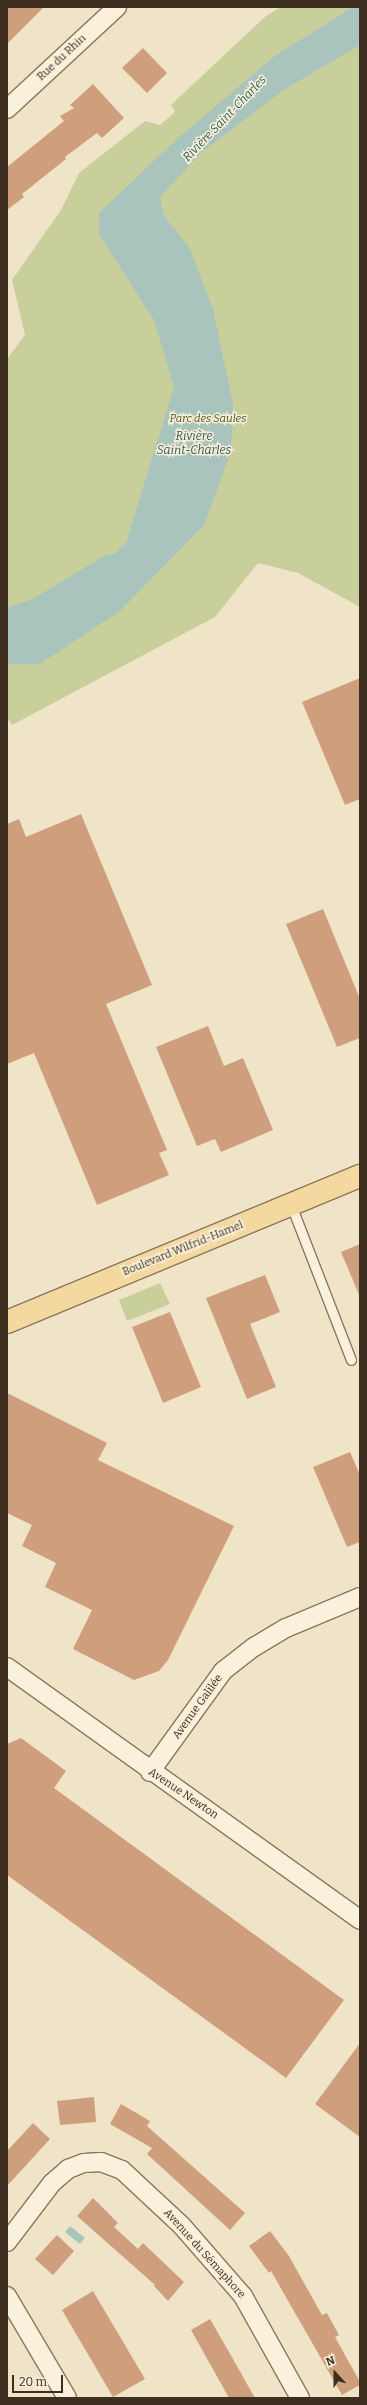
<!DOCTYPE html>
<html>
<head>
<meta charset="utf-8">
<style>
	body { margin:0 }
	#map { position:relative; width:367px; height:2405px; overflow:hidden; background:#f0e4c8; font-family:Bitter,serif }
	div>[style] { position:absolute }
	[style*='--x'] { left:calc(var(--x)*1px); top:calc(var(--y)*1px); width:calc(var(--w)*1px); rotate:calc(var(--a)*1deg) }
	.green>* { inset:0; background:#c9cf9b }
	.water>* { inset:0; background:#a9c4bc }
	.river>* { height:31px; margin:-15.5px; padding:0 15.5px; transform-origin:15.5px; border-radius:15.5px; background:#a9c4bc }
	.building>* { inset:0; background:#cf9f7d }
	.roads { filter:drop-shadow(1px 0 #8d765c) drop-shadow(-1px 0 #8d765c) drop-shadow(0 1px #8d765c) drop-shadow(0 -1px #8d765c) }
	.lane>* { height:9px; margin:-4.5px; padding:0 4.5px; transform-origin:4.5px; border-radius:4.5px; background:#faf1dc }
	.street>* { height:18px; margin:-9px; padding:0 9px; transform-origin:9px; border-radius:9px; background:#faf1dc }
	.primary>* { height:22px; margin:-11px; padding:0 11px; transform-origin:11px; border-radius:11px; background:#f3d9a0 }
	span { translate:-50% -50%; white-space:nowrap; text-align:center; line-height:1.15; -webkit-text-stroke:3px #f7eed8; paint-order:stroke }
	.street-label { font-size:11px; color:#3d2e20 }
	.park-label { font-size:11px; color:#4d5a26; font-style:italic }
	.water-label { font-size:12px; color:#2f5d5a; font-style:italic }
	.frame { position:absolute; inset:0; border:8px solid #3d2e20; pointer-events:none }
	.north { position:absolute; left:315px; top:2353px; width:40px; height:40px; -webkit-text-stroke:3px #f7eed8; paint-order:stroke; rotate:339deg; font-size:11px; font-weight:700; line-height:16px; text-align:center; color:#3d2e20 }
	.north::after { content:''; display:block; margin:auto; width:14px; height:18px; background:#3d2e20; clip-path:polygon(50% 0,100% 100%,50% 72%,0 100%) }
	.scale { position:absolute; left:12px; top:2375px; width:51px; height:18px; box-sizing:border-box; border:2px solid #3d2e20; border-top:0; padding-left:5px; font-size:12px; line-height:14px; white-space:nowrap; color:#3d2e20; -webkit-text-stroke:3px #f7eed8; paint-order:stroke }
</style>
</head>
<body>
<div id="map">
	<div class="green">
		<i style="clip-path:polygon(281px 7px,360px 7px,360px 607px,298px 573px,258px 563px,215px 617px,12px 725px,7px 718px,7px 359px,25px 335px,12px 280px,61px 210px,79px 173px,145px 121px,160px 125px,175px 112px,171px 105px,266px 16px)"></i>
		<i style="clip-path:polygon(160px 1283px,170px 1304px,127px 1321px,119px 1300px)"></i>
	</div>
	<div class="water">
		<i style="clip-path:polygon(353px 7px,360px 7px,360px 45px,282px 91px,201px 153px,160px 197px,164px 216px,189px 247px,213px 309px,233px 404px,231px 452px,204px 525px,120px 611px,40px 664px,7px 664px,7px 628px,67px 598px,126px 543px,174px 387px,154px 320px,99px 234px,99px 213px,177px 139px,275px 56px)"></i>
		<i style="clip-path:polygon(70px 2226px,85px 2238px,80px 2244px,65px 2232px)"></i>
	</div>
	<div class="river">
		<i style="--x:7;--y:623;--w:35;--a:-18"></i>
		<i style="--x:40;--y:612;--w:83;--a:-31.2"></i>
	</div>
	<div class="building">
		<i style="clip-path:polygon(7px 7px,44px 7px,7px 44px)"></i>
		<i style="clip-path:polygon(143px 48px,167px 73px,147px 93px,122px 68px)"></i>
		<i style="clip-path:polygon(93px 84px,124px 118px,102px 138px,97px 133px,65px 157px,66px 159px,22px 194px,24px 197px,7px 210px,7px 167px,64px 121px,60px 116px,74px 108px,70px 105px)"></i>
		<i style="clip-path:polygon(360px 678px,360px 799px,345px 805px,302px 702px)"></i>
		<i style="clip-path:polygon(81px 814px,152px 985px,106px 1004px,167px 1150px,159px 1153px,169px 1175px,97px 1205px,34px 1053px,7px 1064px,7px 824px,19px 819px,26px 837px)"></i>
		<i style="clip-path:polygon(323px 909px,360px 999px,360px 1038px,337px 1047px,286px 924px)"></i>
		<i style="clip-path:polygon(208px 1026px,224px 1066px,243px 1058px,273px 1130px,221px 1152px,215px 1139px,197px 1146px,156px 1047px)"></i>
		<i style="clip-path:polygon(360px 1244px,360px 1297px,341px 1252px)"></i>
		<i style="clip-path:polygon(265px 1275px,280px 1312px,250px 1324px,276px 1387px,247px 1399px,206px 1298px)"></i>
		<i style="clip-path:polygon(170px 1312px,201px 1387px,163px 1403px,132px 1327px)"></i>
		<i style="clip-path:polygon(7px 1393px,107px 1443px,98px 1460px,234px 1526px,168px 1660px,159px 1671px,134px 1680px,73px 1649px,92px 1610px,45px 1587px,56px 1563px,22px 1546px,32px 1525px,7px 1513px)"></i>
		<i style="clip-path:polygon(350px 1452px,360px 1475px,360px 1542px,347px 1547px,313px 1467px)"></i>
		<i style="clip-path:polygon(21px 1738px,66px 1771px,54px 1788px,344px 2000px,286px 2078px,7px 1875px,7px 1744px)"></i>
		<i style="clip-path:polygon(360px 2043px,360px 2137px,315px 2104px)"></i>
		<i style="clip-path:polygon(94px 2097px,96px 2122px,60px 2125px,57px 2101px)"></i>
		<i style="clip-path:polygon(121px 2104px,150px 2121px,147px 2126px,245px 2213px,230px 2230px,147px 2154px,152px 2148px,110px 2124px)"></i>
		<i style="clip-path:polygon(33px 2123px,50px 2139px,7px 2186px,7px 2151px)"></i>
		<i style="clip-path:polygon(93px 2198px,118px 2223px,114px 2227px,138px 2249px,143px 2243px,184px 2282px,168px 2301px,154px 2286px,155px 2285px,77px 2216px)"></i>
		<i style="clip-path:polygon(270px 2231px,289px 2256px,322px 2315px,327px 2313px,339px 2335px,335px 2337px,360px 2382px,360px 2385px,342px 2395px,271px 2271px,269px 2273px,249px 2246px)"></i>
		<i style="clip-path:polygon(57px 2235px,74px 2251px,53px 2275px,35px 2259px)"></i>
		<i style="clip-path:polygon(93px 2291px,145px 2379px,113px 2397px,62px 2310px)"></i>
		<i style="clip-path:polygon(210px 2319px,229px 2352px,255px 2398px,229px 2398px,191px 2330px)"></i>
	</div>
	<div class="roads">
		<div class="lane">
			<i style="--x:291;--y:1205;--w:166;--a:68.8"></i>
		</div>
		<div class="street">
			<i style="--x:7;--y:109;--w:150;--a:-42.8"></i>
			<i style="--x:7;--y:1667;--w:434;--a:35.6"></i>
			<i style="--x:150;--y:1772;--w:125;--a:-54.1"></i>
			<i style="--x:223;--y:1671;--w:39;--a:-38"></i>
			<i style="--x:254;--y:1647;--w:37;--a:-31"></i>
			<i style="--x:286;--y:1628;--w:80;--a:-22.7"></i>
			<i style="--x:7;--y:2242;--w:74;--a:-52.7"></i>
			<i style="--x:52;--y:2183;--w:21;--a:-41"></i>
			<i style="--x:68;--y:2169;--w:17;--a:-21"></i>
			<i style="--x:84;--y:2163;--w:17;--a:-3"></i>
			<i style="--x:101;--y:2162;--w:22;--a:21"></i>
			<i style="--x:122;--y:2170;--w:82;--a:43"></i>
			<i style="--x:182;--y:2226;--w:93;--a:48.9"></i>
			<i style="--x:243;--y:2296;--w:117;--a:60.8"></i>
			<i style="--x:7;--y:2296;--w:118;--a:59.5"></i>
		</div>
		<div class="primary">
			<i style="--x:7;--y:1322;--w:382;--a:-22.5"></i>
		</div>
	</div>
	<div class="street-label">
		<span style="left:62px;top:58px;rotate:-43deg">Rue du Rhin</span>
		<span style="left:183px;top:1249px;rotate:-22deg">Boulevard Wilfrid-Hamel</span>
		<span style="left:198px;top:1707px;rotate:-54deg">Avenue Galilée</span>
		<span style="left:183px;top:1794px;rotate:34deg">Avenue Newton</span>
		<span style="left:204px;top:2254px;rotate:48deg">Avenue du Sémaphore</span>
	</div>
	<div class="park-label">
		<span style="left:208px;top:419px">Parc des Saules</span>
	</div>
	<div class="water-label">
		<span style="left:225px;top:119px;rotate:-46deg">Rivière Saint-Charles</span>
		<span style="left:194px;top:444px">Rivière<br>Saint-Charles</span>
	</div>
	<div class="frame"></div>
	<div class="north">N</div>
	<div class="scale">20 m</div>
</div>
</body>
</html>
